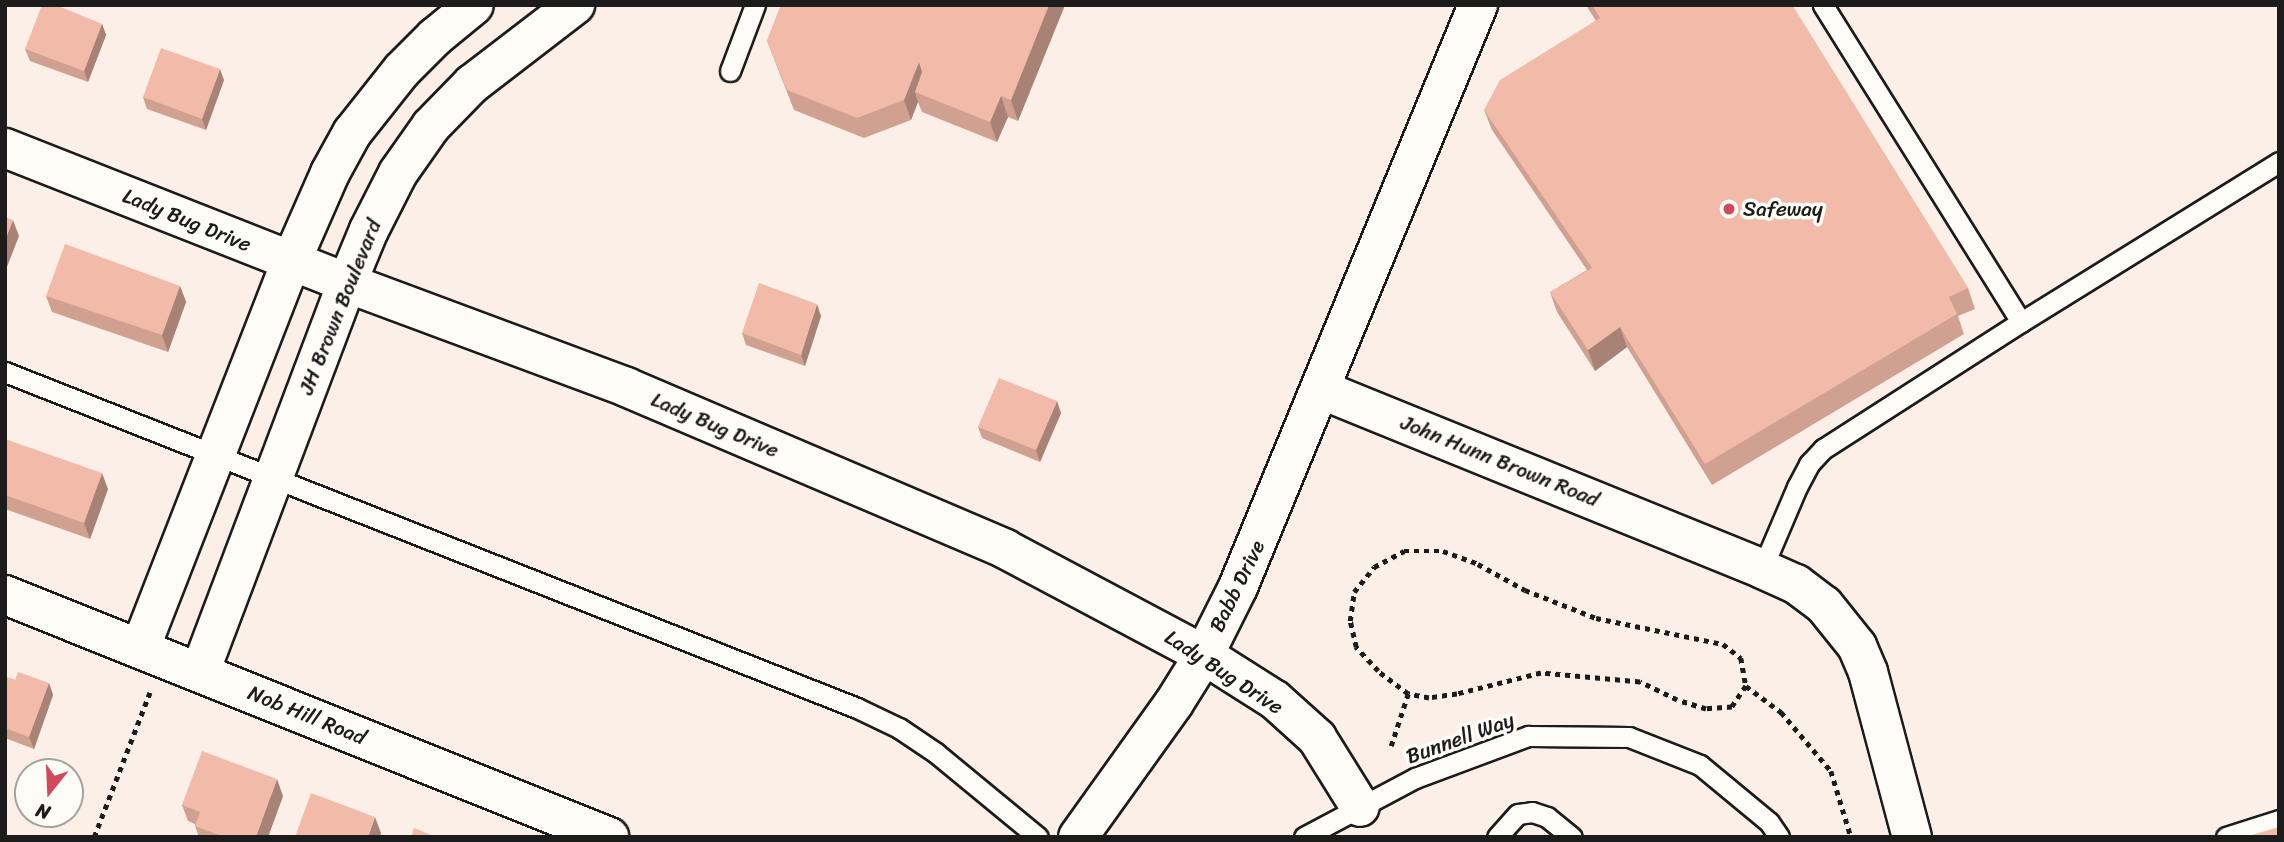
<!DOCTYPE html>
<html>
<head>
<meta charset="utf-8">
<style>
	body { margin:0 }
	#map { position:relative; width:2284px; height:842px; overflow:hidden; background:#fbefe7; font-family:Sriracha,sans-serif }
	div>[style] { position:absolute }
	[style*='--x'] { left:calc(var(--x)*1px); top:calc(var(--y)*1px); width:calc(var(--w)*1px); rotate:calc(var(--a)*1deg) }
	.path>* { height:4.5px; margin-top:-2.25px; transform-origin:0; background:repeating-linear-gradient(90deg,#1c1c1c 0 5px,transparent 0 10px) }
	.roads { filter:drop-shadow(2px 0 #1c1c1c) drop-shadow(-2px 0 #1c1c1c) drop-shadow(0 2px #1c1c1c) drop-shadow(0 -2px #1c1c1c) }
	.lane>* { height:19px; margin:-9.5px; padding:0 9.5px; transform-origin:9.5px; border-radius:9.5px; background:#fdfcf7 }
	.street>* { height:38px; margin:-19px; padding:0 19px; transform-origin:19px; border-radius:19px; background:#fdfcf7 }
	.wall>* { inset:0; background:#d0a090 }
	.shaded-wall>* { inset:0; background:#a98276 }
	.building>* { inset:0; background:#f2baa8 }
	.dots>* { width:19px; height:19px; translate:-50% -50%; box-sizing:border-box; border:4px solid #fdfcf7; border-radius:50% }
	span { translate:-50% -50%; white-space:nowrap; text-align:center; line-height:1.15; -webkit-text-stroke:7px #fdfcf7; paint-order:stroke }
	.poi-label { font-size:21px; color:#1c1c1c }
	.left { translate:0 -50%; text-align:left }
	.street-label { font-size:21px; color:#1c1c1c }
	.frame { position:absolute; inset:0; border:7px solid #1c1c1c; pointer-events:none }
	.north { position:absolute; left:14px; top:758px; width:70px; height:70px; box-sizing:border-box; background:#fdfcf7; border:2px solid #a3a29f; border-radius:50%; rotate:198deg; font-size:19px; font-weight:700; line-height:28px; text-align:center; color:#1c1c1c }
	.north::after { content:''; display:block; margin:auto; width:24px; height:32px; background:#d1495b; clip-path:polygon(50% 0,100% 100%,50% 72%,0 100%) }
</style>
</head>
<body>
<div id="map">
	<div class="path">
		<i style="--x:1404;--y:551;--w:39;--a:0"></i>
		<i style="--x:1443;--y:551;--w:37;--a:20"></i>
		<i style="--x:1478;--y:564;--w:54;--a:29"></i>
		<i style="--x:1525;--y:590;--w:76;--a:21.5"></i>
		<i style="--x:1596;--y:618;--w:130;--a:11.6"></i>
		<i style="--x:1723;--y:644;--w:23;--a:38"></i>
		<i style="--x:1741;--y:658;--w:28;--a:80"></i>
		<i style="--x:1746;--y:686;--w:25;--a:124"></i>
		<i style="--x:1732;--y:707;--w:26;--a:176"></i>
		<i style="--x:1706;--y:709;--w:30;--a:-163"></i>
		<i style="--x:1677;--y:700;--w:41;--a:-154.1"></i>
		<i style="--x:1640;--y:682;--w:99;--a:-174.8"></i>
		<i style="--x:1541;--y:673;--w:87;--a:166"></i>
		<i style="--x:1457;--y:694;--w:28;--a:172"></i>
		<i style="--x:1429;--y:698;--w:21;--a:-169"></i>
		<i style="--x:1408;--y:694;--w:38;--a:-143"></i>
		<i style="--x:1378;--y:671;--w:33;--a:-133"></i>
		<i style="--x:1356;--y:647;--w:27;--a:-103"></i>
		<i style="--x:1350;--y:621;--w:29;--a:-82"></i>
		<i style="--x:1354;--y:592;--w:32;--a:-51"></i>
		<i style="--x:1374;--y:567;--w:34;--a:-28"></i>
		<i style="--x:1746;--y:686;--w:44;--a:36.6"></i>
		<i style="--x:1781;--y:712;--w:77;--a:49.7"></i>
		<i style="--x:1831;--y:771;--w:69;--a:73.1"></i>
		<i style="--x:1391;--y:746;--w:55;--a:-71.9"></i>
		<i style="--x:94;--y:837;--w:155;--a:-68.9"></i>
	</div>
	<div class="roads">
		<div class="lane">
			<i style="--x:730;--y:71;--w:71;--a:-69.3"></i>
			<i style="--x:2021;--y:322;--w:304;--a:-31.8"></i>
			<i style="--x:5;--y:372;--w:916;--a:21.52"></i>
			<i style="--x:857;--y:708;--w:47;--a:25.5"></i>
			<i style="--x:899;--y:728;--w:45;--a:34"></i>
			<i style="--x:936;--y:753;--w:132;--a:39.5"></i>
			<i style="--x:1762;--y:569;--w:89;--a:-66.9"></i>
			<i style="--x:1797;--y:487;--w:26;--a:-62"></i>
			<i style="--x:1809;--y:464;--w:21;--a:-47"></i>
			<i style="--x:1823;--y:449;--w:235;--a:-32.7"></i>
			<i style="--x:2021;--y:322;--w:374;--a:-122"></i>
			<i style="--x:1304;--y:837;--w:126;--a:-28"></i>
			<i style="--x:1415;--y:778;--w:121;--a:-20.4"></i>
			<i style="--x:1528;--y:736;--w:101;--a:0.6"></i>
			<i style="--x:1629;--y:737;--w:76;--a:21.5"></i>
			<i style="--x:1700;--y:765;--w:89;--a:39.6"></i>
			<i style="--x:1769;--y:822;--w:18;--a:56"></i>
			<i style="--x:1497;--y:837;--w:31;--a:-48"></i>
			<i style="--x:1518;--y:814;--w:14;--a:-8"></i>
			<i style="--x:1532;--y:812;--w:16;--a:18"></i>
			<i style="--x:1547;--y:817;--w:32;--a:39"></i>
			<i style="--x:2226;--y:837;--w:56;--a:-17.8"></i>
		</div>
		<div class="street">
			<i style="--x:5;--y:148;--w:368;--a:21.5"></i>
			<i style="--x:347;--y:283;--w:298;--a:20.4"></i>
			<i style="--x:626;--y:387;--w:412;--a:23.1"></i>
			<i style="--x:1005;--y:549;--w:225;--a:28"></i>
			<i style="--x:1204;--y:655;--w:84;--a:32.4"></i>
			<i style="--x:1275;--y:700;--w:57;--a:42.1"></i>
			<i style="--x:1317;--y:738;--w:81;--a:58.1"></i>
			<i style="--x:1322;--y:390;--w:475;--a:22.1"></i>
			<i style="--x:1762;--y:569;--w:37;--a:24"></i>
			<i style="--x:1796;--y:584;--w:35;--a:37"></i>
			<i style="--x:1824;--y:605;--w:53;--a:51.2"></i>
			<i style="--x:1857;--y:646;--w:28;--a:67"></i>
			<i style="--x:1868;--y:672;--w:171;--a:75.1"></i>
			<i style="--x:5;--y:595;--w:651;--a:21.83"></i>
			<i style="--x:140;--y:649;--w:415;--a:-68.7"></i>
			<i style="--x:291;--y:262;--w:97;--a:-66.3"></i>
			<i style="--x:330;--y:173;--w:46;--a:-61.2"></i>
			<i style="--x:352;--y:133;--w:80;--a:-51.6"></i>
			<i style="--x:402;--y:70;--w:47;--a:-45"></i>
			<i style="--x:435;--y:37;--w:50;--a:-39.4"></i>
			<i style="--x:200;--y:672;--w:416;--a:-69.3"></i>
			<i style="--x:347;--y:283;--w:57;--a:-67.5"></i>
			<i style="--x:369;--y:230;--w:64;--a:-63"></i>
			<i style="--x:398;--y:173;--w:57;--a:-54.9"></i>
			<i style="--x:431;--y:126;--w:59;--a:-45.7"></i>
			<i style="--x:472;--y:84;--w:130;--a:-37.5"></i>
			<i style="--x:1078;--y:837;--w:165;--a:-54.4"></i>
			<i style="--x:1174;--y:703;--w:57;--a:-58"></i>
			<i style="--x:1204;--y:655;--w:76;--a:-63.4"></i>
			<i style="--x:1238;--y:587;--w:630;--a:-67.59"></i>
		</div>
	</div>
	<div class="wall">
		<i style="clip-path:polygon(781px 5px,1065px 5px,1018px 121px,1008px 117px,997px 142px,922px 112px,918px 102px,911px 120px,864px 138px,794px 110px,767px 41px)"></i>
		<i style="clip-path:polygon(1586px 5px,1792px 5px,1968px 288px,1975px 309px,1958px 316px,1964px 334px,1712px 485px,1627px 347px,1595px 371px,1557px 312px,1550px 292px,1587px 270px,1492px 130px,1484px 110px,1596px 21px)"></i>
		<i style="clip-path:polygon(102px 24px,106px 35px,88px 82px,30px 61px,25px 49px)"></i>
		<i style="clip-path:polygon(224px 80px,206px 130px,147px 109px,143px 97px)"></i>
		<i style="clip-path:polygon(180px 286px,186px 302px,168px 352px,52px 312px,46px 296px)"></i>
		<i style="clip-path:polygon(821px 316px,805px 366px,746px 345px,742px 333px)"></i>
		<i style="clip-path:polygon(1061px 413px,1040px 462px,982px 438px,978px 427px)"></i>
		<i style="clip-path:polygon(5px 439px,108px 489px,90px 539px,5px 509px)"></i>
		<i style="clip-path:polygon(5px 677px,15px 680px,49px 683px,53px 695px,34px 749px,5px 738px)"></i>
		<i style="clip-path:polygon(283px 796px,268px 837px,199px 837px,195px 826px,195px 824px,188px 821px,182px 805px)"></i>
	</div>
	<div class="shaded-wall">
		<i style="clip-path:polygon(1049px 5px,1065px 5px,1018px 121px,1011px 100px)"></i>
		<i style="clip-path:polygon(102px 24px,106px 35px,88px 82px,84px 71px)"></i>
		<i style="clip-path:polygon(919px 62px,926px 82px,915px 92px,918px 102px,911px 120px,904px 100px)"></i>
		<i style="clip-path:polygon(220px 69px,224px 80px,206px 130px,202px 119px)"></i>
		<i style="clip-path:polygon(1001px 96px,1008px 117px,997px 142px,990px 122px)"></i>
		<i style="clip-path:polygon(13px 220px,19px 236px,5px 272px,5px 240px)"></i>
		<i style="clip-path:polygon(180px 286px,186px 302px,168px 352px,162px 335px)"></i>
		<i style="clip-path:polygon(817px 304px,821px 316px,805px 366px,801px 355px)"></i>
		<i style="clip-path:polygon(1620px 327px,1627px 347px,1595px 371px,1588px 350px)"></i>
		<i style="clip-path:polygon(1057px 401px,1061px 413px,1040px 462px,1036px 450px)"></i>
		<i style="clip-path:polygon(102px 473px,108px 489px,90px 539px,84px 523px)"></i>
		<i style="clip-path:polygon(49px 683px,53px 695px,34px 749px,29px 737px)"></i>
		<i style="clip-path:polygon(277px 779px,283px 796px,268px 837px,256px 837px)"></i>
		<i style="clip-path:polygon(375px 817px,381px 833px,380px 837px,368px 837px)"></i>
	</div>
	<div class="building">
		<i style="clip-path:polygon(42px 5px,56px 5px,102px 24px,84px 71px,25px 49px)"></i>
		<i style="clip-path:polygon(781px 5px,1049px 5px,1011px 100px,1001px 96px,990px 122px,915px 92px,922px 72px,919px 62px,904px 100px,857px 118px,787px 90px,767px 41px)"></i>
		<i style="clip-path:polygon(1592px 5px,1792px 5px,1968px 288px,1949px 297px,1957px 314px,1705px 464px,1620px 327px,1588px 350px,1550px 292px,1592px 268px,1484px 110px,1500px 80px,1600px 18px)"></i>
		<i style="clip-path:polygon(161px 48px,220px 69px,202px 119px,143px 97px)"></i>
		<i style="clip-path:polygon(5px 217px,13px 220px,5px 240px)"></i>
		<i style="clip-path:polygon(65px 244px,180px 286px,162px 335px,46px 296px)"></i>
		<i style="clip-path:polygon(759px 283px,817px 304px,801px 355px,742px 333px)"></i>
		<i style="clip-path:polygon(999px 378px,1057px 401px,1036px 450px,978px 427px)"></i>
		<i style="clip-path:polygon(5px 439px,102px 473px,84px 523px,5px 495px)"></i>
		<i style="clip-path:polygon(18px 672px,49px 683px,29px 737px,5px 728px,5px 677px,15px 680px)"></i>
		<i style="clip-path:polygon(202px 751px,277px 779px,256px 837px,224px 837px,195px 826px,200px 812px,182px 805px)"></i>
		<i style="clip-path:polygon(311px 793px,375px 817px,368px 837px,295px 837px)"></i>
		<i style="clip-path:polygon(2279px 827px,2279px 837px,2245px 837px)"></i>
		<i style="clip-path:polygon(414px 828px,436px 837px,411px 837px)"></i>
	</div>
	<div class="dots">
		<i style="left:1729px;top:209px;background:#d1495b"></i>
	</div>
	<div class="poi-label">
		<span class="left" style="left:1743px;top:209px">Safeway</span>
	</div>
	<div class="street-label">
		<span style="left:187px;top:220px;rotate:22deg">Lady Bug Drive</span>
		<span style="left:340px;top:307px;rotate:-68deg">JH Brown Boulevard</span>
		<span style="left:715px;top:425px;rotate:23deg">Lady Bug Drive</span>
		<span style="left:1500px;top:461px;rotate:22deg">John Hunn Brown Road</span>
		<span style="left:1237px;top:586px;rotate:-64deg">Babb Drive</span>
		<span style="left:1224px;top:672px;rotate:33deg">Lady Bug Drive</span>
		<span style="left:307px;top:715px;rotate:22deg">Nob Hill Road</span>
		<span style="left:1460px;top:738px;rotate:-20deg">Bunnell Way</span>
	</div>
	<div class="frame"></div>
	<div class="north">N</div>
</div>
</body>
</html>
